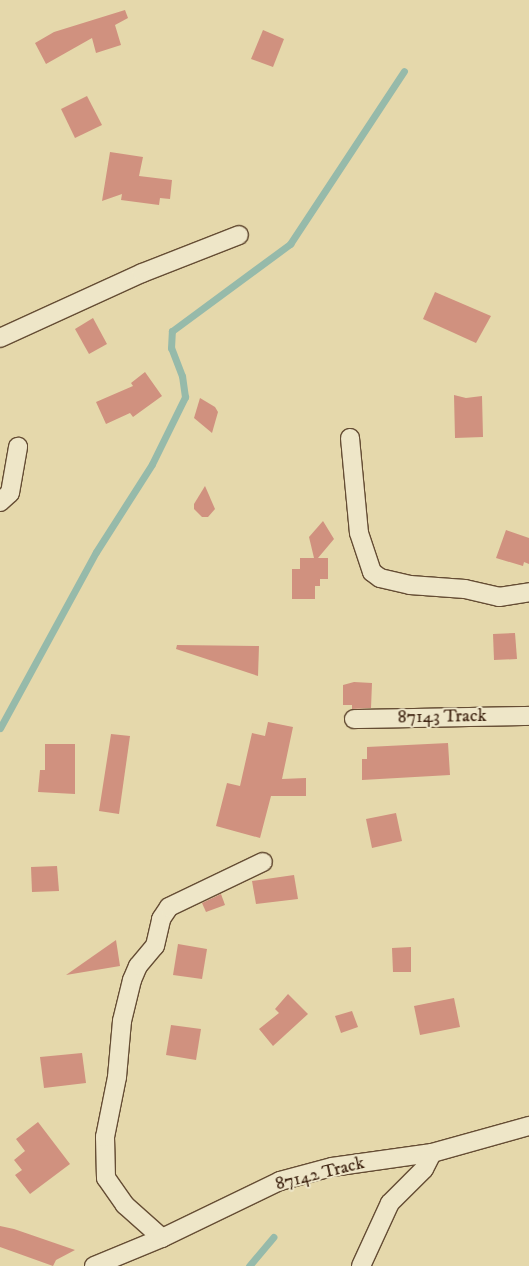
<!DOCTYPE html>
<html>
<head>
<meta charset="utf-8">
<style>
	body { margin:0 }
	#map { position:relative; width:529px; height:1266px; overflow:hidden; background:#e5d8ab; font-family:"IM FELL DW Pica",serif }
	div>[style] { position:absolute }
	[style*='--x'] { left:calc(var(--x)*1px); top:calc(var(--y)*1px); width:calc(var(--w)*1px); rotate:calc(var(--a)*1deg) }
	.stream>* { height:7px; margin:-3.5px; padding:0 3.5px; transform-origin:3.5px; border-radius:3.5px; background:#96baaa }
	.building>* { inset:0; background:#d0917f }
	.roads { filter:drop-shadow(1px 0 #654d34) drop-shadow(-1px 0 #654d34) drop-shadow(0 1px #654d34) drop-shadow(0 -1px #654d34) }
	.street>* { height:18px; margin:-9px; padding:0 9px; transform-origin:9px; border-radius:9px; background:#eee6c8 }
	span { translate:-50% -50%; white-space:nowrap; text-align:center; line-height:1.15; -webkit-text-stroke:4px #eee6c8; paint-order:stroke }
	.street-label { font-size:18px; color:#3a1f0d }
</style>
</head>
<body>
<div id="map">
	<div class="stream">
		<i style="--x:0;--y:728;--w:200;--a:-61.4"></i>
		<i style="--x:96;--y:552;--w:104;--a:-57.5"></i>
		<i style="--x:152;--y:464;--w:75;--a:-63.8"></i>
		<i style="--x:185;--y:397;--w:21;--a:-98"></i>
		<i style="--x:182;--y:376;--w:30;--a:-111"></i>
		<i style="--x:171;--y:348;--w:17;--a:-87"></i>
		<i style="--x:172;--y:331;--w:147;--a:-36.4"></i>
		<i style="--x:290;--y:244;--w:207;--a:-56.6"></i>
		<i style="--x:249;--y:1266;--w:38;--a:-50"></i>
	</div>
	<div class="building">
		<i style="clip-path:polygon(125px 10px,128px 18px,115px 25px,121px 45px,96px 53px,92px 38px,46px 64px,35px 43px,54px 32px)"></i>
		<i style="clip-path:polygon(263px 30px,284px 39px,273px 67px,251px 59px)"></i>
		<i style="clip-path:polygon(87px 96px,102px 125px,75px 138px,61px 109px)"></i>
		<i style="clip-path:polygon(110px 152px,143px 157px,139px 176px,172px 180px,170px 199px,160px 198px,159px 205px,121px 200px,122px 194px,102px 201px)"></i>
		<i style="clip-path:polygon(435px 292px,491px 316px,476px 343px,423px 319px)"></i>
		<i style="clip-path:polygon(93px 318px,107px 344px,89px 354px,75px 329px)"></i>
		<i style="clip-path:polygon(145px 372px,162px 396px,133px 417px,130px 413px,106px 424px,96px 402px,133px 386px,131px 383px)"></i>
		<i style="clip-path:polygon(454px 395px,466px 398px,482px 396px,483px 437px,455px 438px)"></i>
		<i style="clip-path:polygon(200px 398px,215px 407px,218px 412px,212px 433px,194px 418px)"></i>
		<i style="clip-path:polygon(205px 486px,215px 509px,208px 517px,202px 517px,194px 509px,194px 504px)"></i>
		<i style="clip-path:polygon(323px 521px,334px 539px,318px 558px,328px 558px,328px 579px,320px 579px,320px 586px,315px 586px,315px 599px,292px 599px,292px 569px,300px 569px,300px 558px,314px 558px,309px 537px)"></i>
		<i style="clip-path:polygon(506px 530px,529px 538px,529px 564px,524px 562px,523px 566px,496px 558px)"></i>
		<i style="clip-path:polygon(515px 633px,517px 659px,494px 660px,493px 634px)"></i>
		<i style="clip-path:polygon(177px 645px,259px 646px,258px 676px,176px 649px)"></i>
		<i style="clip-path:polygon(354px 682px,372px 683px,371px 708px,352px 709px,352px 705px,343px 705px,343px 685px)"></i>
		<i style="clip-path:polygon(268px 722px,293px 727px,282px 779px,306px 778px,306px 796px,271px 796px,260px 838px,216px 826px,227px 783px,240px 786px,252px 733px,265px 736px)"></i>
		<i style="clip-path:polygon(111px 734px,130px 736px,119px 814px,99px 811px)"></i>
		<i style="clip-path:polygon(448px 743px,450px 775px,362px 780px,362px 759px,367px 759px,367px 747px)"></i>
		<i style="clip-path:polygon(45px 744px,75px 744px,75px 794px,38px 792px,40px 770px,45px 770px)"></i>
		<i style="clip-path:polygon(396px 813px,402px 841px,372px 848px,366px 819px)"></i>
		<i style="clip-path:polygon(57px 866px,59px 891px,32px 892px,31px 867px)"></i>
		<i style="clip-path:polygon(294px 875px,298px 899px,256px 904px,252px 881px)"></i>
		<i style="clip-path:polygon(221px 894px,225px 905px,206px 912px,202px 903px)"></i>
		<i style="clip-path:polygon(116px 940px,120px 966px,66px 975px)"></i>
		<i style="clip-path:polygon(178px 944px,207px 949px,202px 979px,173px 975px)"></i>
		<i style="clip-path:polygon(411px 947px,411px 972px,393px 972px,392px 948px)"></i>
		<i style="clip-path:polygon(288px 994px,308px 1014px,273px 1046px,259px 1029px,279px 1013px,275px 1009px)"></i>
		<i style="clip-path:polygon(454px 998px,460px 1027px,420px 1035px,414px 1006px)"></i>
		<i style="clip-path:polygon(352px 1011px,358px 1027px,341px 1033px,335px 1016px)"></i>
		<i style="clip-path:polygon(171px 1025px,201px 1029px,196px 1060px,166px 1055px)"></i>
		<i style="clip-path:polygon(82px 1053px,86px 1083px,44px 1088px,40px 1057px)"></i>
		<i style="clip-path:polygon(38px 1122px,70px 1164px,30px 1194px,15px 1175px,22px 1170px,14px 1160px,25px 1151px,16px 1139px)"></i>
		<i style="clip-path:polygon(0 1226px,14px 1229px,75px 1250px,56px 1260px,53px 1266px,0 1247px)"></i>
	</div>
	<div class="roads">
		<div class="street">
			<i style="--x:0;--y:338;--w:156;--a:-24.6"></i>
			<i style="--x:142;--y:273;--w:104;--a:-21.4"></i>
			<i style="--x:350;--y:438;--w:95;--a:84.6"></i>
			<i style="--x:359;--y:533;--w:41;--a:71.6"></i>
			<i style="--x:372;--y:572;--w:10;--a:37"></i>
			<i style="--x:380;--y:578;--w:31;--a:13"></i>
			<i style="--x:410;--y:585;--w:55;--a:4.2"></i>
			<i style="--x:465;--y:589;--w:35;--a:13"></i>
			<i style="--x:499;--y:597;--w:30;--a:-9"></i>
			<i style="--x:0;--y:502;--w:13;--a:-42"></i>
			<i style="--x:10;--y:493;--w:47;--a:-80.1"></i>
			<i style="--x:354;--y:719;--w:175;--a:-1"></i>
			<i style="--x:162;--y:1238;--w:50;--a:-138.3"></i>
			<i style="--x:125;--y:1205;--w:33;--a:-125"></i>
			<i style="--x:106;--y:1178;--w:41;--a:-91.4"></i>
			<i style="--x:105;--y:1137;--w:61;--a:-78.7"></i>
			<i style="--x:117;--y:1077;--w:56;--a:-84.9"></i>
			<i style="--x:122;--y:1021;--w:42;--a:-76.3"></i>
			<i style="--x:132;--y:980;--w:15;--a:-67"></i>
			<i style="--x:138;--y:966;--w:26;--a:-50"></i>
			<i style="--x:155;--y:946;--w:28;--a:-77"></i>
			<i style="--x:161;--y:919;--w:14;--a:-56"></i>
			<i style="--x:169;--y:907;--w:104;--a:-25.6"></i>
			<i style="--x:94;--y:1266;--w:74;--a:-22.4"></i>
			<i style="--x:162;--y:1238;--w:131;--a:-25.8"></i>
			<i style="--x:280;--y:1181;--w:54;--a:-15.1"></i>
			<i style="--x:332;--y:1167;--w:101;--a:-8"></i>
			<i style="--x:432;--y:1153;--w:101;--a:-15.6"></i>
			<i style="--x:361;--y:1266;--w:69;--a:-65.3"></i>
			<i style="--x:390;--y:1203;--w:48;--a:-45"></i>
			<i style="--x:424;--y:1169;--w:18;--a:-63"></i>
		</div>
	</div>
	<div class="street-label">
		<span style="left:442px;top:717px;rotate:-1deg">87143 Track</span>
		<span style="left:320px;top:1174px;rotate:-14deg">87142 Track</span>
	</div>
</div>
</body>
</html>
